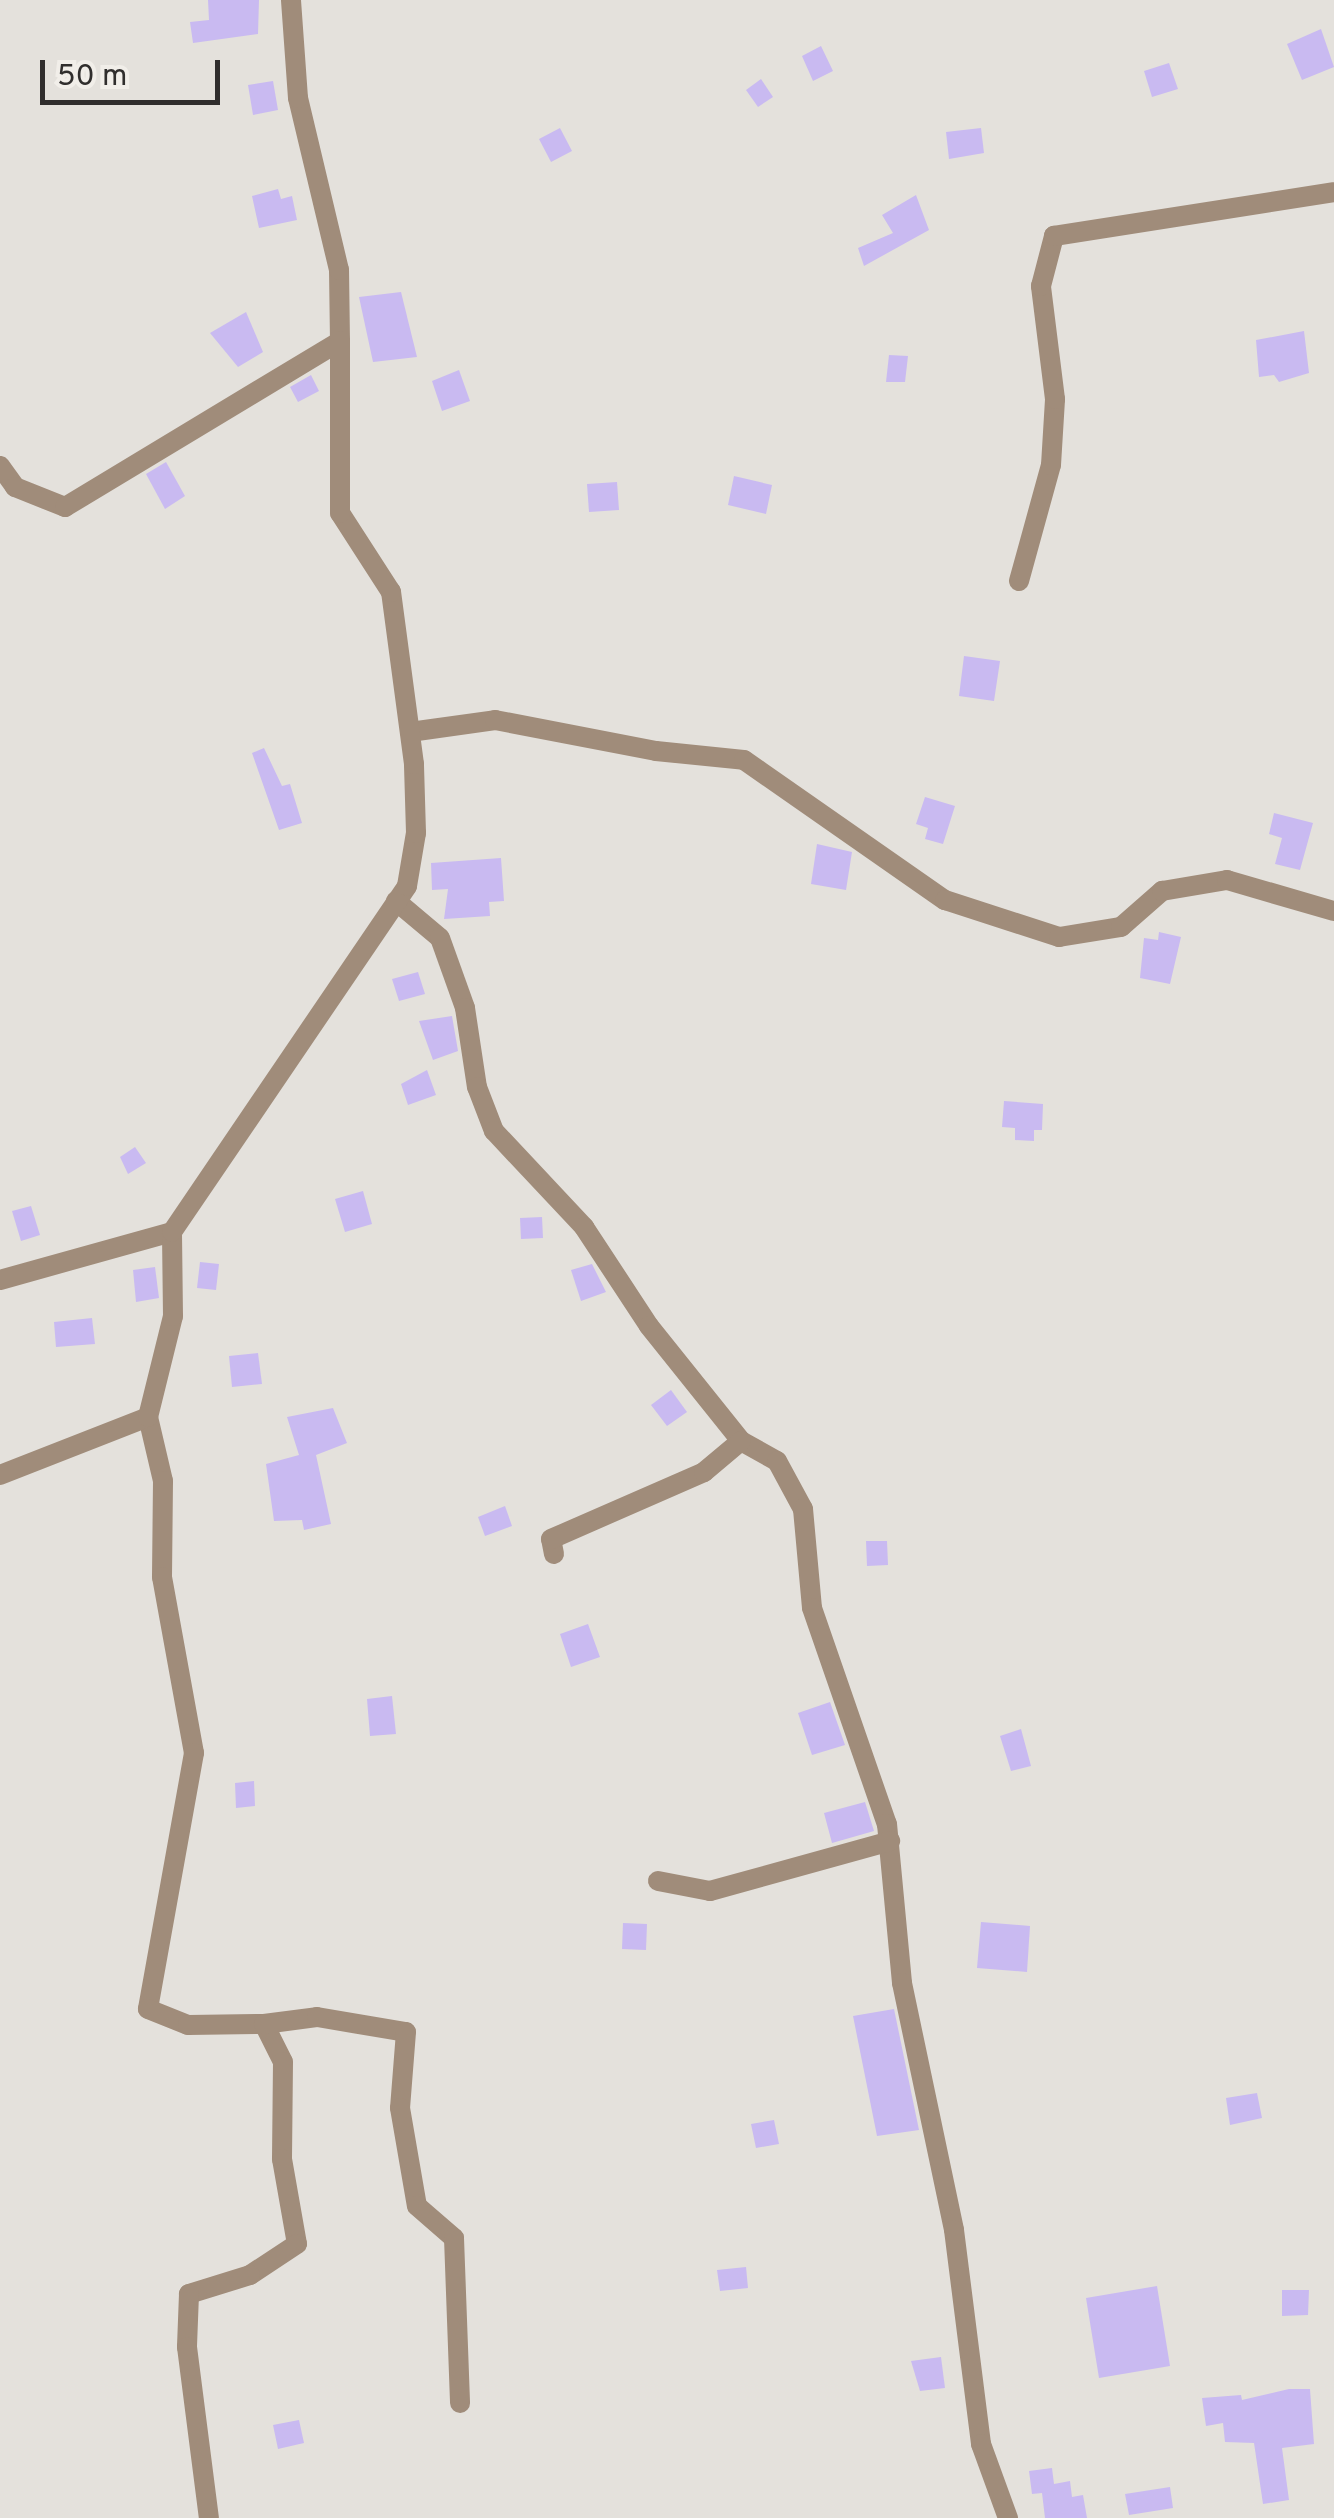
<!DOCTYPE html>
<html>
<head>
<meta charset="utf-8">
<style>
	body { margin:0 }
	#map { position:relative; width:1334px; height:2518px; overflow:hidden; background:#e4e1dc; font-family:Overpass,sans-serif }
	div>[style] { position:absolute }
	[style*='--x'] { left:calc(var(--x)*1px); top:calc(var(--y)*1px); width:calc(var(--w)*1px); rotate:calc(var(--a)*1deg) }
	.building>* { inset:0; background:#c9baf1 }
	.street>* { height:20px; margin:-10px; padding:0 10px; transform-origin:10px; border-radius:10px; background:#a08c7a }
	span { translate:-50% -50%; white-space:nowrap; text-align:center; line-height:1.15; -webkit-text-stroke:8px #f1eee9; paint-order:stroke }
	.scale { position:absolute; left:40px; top:60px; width:180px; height:45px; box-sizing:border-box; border:5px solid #302e2d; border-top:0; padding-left:12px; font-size:30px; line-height:35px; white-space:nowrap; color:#302e2d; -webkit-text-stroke:8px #f1eee9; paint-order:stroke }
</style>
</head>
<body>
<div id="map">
	<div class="building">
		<i style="clip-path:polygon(208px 0,259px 0,258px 34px,193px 43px,190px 22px,209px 20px)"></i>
		<i style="clip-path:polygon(1321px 29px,1334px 67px,1302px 80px,1287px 44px)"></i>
		<i style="clip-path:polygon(821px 46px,833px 71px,813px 81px,802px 56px)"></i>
		<i style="clip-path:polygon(1169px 63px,1178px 89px,1152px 97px,1144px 71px)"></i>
		<i style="clip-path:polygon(761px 79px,773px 97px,758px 107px,746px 90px)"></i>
		<i style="clip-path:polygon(273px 81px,278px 110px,253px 115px,248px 85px)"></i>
		<i style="clip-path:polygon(560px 128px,572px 151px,551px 162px,539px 139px)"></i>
		<i style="clip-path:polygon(981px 128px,984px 153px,949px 159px,946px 132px)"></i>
		<i style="clip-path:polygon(278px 189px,281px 199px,292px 196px,297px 220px,259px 228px,252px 196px)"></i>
		<i style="clip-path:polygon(916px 195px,929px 230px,864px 266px,858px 248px,893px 233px,882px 215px)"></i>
		<i style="clip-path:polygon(401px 292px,417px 357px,373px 362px,359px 297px)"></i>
		<i style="clip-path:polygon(246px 312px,263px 352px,238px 367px,210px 333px)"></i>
		<i style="clip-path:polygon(1304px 331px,1309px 373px,1279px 382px,1274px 375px,1259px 377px,1256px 340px)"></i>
		<i style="clip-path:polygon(889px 355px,908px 356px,905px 382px,886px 382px)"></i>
		<i style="clip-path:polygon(459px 370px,470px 401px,442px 411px,432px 381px)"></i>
		<i style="clip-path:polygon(311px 375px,319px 391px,298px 402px,290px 387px)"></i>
		<i style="clip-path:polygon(166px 462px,185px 496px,165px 509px,146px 474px)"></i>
		<i style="clip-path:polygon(734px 476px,772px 485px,766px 514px,728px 505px)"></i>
		<i style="clip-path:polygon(617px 482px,619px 510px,589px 512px,587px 484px)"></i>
		<i style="clip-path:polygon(964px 656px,1000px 661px,994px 701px,959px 696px)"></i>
		<i style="clip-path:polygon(264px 748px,282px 786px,290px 784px,302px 823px,279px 830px,252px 753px)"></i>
		<i style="clip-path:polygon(925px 797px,955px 806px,943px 844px,925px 839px,928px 828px,916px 824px)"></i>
		<i style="clip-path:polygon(1274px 813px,1313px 823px,1300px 870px,1275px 864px,1282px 838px,1269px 834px)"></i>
		<i style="clip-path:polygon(817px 844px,852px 852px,846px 890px,811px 884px)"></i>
		<i style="clip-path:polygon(501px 858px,504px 901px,489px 902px,490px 916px,444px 919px,448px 889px,432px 890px,431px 863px)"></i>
		<i style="clip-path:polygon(1159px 932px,1181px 937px,1170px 984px,1140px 978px,1144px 938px,1158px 940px)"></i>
		<i style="clip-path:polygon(418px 972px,425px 994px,399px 1001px,392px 979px)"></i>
		<i style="clip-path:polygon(452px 1016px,458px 1051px,433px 1060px,419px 1021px)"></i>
		<i style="clip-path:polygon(427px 1070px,436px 1095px,408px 1105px,401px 1084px)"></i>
		<i style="clip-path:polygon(1004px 1101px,1043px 1104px,1042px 1130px,1034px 1130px,1034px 1141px,1015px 1140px,1015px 1128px,1002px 1127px)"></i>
		<i style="clip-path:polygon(135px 1147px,146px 1163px,128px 1174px,120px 1157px)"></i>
		<i style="clip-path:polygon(363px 1191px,372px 1224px,345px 1232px,335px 1199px)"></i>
		<i style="clip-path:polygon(31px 1206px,40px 1235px,21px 1241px,12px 1211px)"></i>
		<i style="clip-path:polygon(542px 1217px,543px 1238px,521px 1239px,520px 1218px)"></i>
		<i style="clip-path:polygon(200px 1262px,219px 1264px,216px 1290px,197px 1288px)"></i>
		<i style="clip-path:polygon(592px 1264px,606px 1292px,581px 1301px,571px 1270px)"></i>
		<i style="clip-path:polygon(155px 1267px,159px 1298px,136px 1302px,133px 1270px)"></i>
		<i style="clip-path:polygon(92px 1318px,95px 1344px,56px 1347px,54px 1322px)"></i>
		<i style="clip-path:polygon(258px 1353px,262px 1384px,232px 1387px,229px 1356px)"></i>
		<i style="clip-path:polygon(671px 1390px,687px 1412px,667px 1426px,651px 1405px)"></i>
		<i style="clip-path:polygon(333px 1408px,347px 1443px,316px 1455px,331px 1524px,304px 1530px,302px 1520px,274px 1521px,266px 1464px,299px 1455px,287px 1417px)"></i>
		<i style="clip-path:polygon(505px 1506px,512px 1526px,485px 1536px,478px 1517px)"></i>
		<i style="clip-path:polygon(866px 1541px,887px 1541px,888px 1565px,867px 1566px)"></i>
		<i style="clip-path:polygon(588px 1624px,600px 1657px,571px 1667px,560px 1634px)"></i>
		<i style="clip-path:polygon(392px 1696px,396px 1734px,370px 1736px,367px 1699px)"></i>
		<i style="clip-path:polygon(830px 1702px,845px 1745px,812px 1755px,798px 1713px)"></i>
		<i style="clip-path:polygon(1021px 1729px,1031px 1766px,1011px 1771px,1000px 1736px)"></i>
		<i style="clip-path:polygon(254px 1781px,255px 1806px,236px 1808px,235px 1783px)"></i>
		<i style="clip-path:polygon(865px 1802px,874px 1831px,832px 1843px,824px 1813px)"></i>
		<i style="clip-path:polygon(981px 1922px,1030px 1926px,1027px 1972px,977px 1968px)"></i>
		<i style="clip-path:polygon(623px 1923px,647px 1924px,646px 1950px,622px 1949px)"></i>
		<i style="clip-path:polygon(894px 2009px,919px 2130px,877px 2136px,853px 2016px)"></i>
		<i style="clip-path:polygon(1257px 2093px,1262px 2118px,1230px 2125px,1226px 2098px)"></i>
		<i style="clip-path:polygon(774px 2120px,779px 2144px,756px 2148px,751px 2124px)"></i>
		<i style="clip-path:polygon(746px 2267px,748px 2288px,720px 2291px,717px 2270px)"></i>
		<i style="clip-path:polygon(1157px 2286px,1170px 2366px,1099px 2378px,1086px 2298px)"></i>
		<i style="clip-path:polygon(1282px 2290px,1309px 2290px,1308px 2315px,1282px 2316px)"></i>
		<i style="clip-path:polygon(941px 2357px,945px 2388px,920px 2391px,911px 2361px)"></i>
		<i style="clip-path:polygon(1289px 2389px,1310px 2389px,1314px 2444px,1282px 2448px,1289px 2500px,1263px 2504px,1254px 2443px,1225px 2442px,1223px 2423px,1206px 2426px,1202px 2398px,1241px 2395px,1242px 2400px)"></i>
		<i style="clip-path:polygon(299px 2420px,304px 2443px,278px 2449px,273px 2425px)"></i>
		<i style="clip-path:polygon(1052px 2468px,1054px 2484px,1070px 2481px,1072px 2497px,1083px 2495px,1087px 2518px,1045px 2518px,1042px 2493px,1032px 2494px,1029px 2471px)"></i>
		<i style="clip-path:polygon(1170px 2487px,1173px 2508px,1129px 2515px,1125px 2494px)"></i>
	</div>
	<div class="street">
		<i style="--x:0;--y:466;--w:26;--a:54"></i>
		<i style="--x:15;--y:487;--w:54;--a:21.8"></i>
		<i style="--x:65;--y:507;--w:321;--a:-31.1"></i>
		<i style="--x:340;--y:341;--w:71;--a:-90.8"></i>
		<i style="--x:339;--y:270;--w:177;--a:-103.4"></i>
		<i style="--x:298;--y:98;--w:98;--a:-94.1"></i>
		<i style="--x:1019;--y:581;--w:120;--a:-74.6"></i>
		<i style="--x:1051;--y:465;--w:66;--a:-86.5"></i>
		<i style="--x:1055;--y:399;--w:114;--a:-97.1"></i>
		<i style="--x:1041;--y:286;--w:52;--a:-75.4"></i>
		<i style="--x:1054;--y:236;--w:283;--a:-8.9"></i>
		<i style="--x:410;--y:732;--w:86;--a:-8"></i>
		<i style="--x:495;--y:720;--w:164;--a:10.9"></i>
		<i style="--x:656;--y:751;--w:88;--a:5.8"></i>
		<i style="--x:744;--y:760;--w:245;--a:34.9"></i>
		<i style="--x:945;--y:900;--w:120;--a:18"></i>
		<i style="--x:1059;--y:937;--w:63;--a:-9.2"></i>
		<i style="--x:1121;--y:927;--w:55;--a:-41.3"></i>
		<i style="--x:1162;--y:891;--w:66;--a:-9.6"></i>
		<i style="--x:1227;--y:880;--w:111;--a:16.2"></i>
		<i style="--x:396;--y:901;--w:57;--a:40.1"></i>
		<i style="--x:440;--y:938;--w:74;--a:70.3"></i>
		<i style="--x:465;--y:1008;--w:80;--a:81.4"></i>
		<i style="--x:477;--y:1087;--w:47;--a:68.9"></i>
		<i style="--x:494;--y:1131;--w:132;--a:46.8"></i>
		<i style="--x:584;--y:1227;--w:118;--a:56.7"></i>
		<i style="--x:649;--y:1326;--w:147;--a:51.3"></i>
		<i style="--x:741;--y:1441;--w:41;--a:29.1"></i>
		<i style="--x:777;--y:1461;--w:55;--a:61.6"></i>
		<i style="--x:803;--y:1509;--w:99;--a:84.8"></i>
		<i style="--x:812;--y:1608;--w:229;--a:70.9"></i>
		<i style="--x:887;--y:1824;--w:160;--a:84.6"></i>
		<i style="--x:902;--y:1983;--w:252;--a:78.1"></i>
		<i style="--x:954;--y:2230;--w:216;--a:82.8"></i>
		<i style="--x:981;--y:2444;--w:79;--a:70"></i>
		<i style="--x:0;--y:1280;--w:179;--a:-15.6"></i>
		<i style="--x:148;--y:1417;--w:66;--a:76.8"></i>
		<i style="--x:163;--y:1481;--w:96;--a:90.6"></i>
		<i style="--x:162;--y:1577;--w:179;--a:79.7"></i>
		<i style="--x:194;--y:1753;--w:260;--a:100.2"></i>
		<i style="--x:148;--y:2009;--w:43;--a:21.8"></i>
		<i style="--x:188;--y:2025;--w:76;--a:-0.8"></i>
		<i style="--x:264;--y:2024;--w:42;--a:63.4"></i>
		<i style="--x:283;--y:2062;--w:97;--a:90.6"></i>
		<i style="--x:282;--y:2159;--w:86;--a:80"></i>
		<i style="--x:297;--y:2244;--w:56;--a:146.6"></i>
		<i style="--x:250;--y:2275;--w:64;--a:162.7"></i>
		<i style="--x:189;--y:2294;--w:53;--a:92.2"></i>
		<i style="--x:187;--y:2347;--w:172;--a:82.7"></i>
		<i style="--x:0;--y:1475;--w:159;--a:-21.4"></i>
		<i style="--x:148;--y:1417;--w:104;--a:-76.1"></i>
		<i style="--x:173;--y:1316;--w:84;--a:-90.7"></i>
		<i style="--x:172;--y:1232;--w:418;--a:-55.8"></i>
		<i style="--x:407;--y:886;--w:54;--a:-80.4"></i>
		<i style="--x:416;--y:833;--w:69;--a:-91.7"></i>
		<i style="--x:414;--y:764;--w:174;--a:-97.6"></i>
		<i style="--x:391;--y:592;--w:94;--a:-122.8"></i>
		<i style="--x:340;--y:513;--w:172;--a:-90"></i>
		<i style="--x:554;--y:1554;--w:15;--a:-101"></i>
		<i style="--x:551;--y:1539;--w:167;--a:-23.6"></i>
		<i style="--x:704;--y:1472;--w:48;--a:-40"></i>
		<i style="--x:658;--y:1881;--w:53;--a:10.9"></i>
		<i style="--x:710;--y:1891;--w:187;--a:-15.5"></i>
		<i style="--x:264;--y:2024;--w:53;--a:-7.5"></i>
		<i style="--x:317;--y:2017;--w:90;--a:9.6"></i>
		<i style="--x:406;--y:2032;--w:76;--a:94.5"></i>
		<i style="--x:400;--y:2108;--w:99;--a:80.2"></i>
		<i style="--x:417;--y:2206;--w:49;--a:40.9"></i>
		<i style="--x:454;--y:2238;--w:165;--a:87.9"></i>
	</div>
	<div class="scale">50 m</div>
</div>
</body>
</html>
